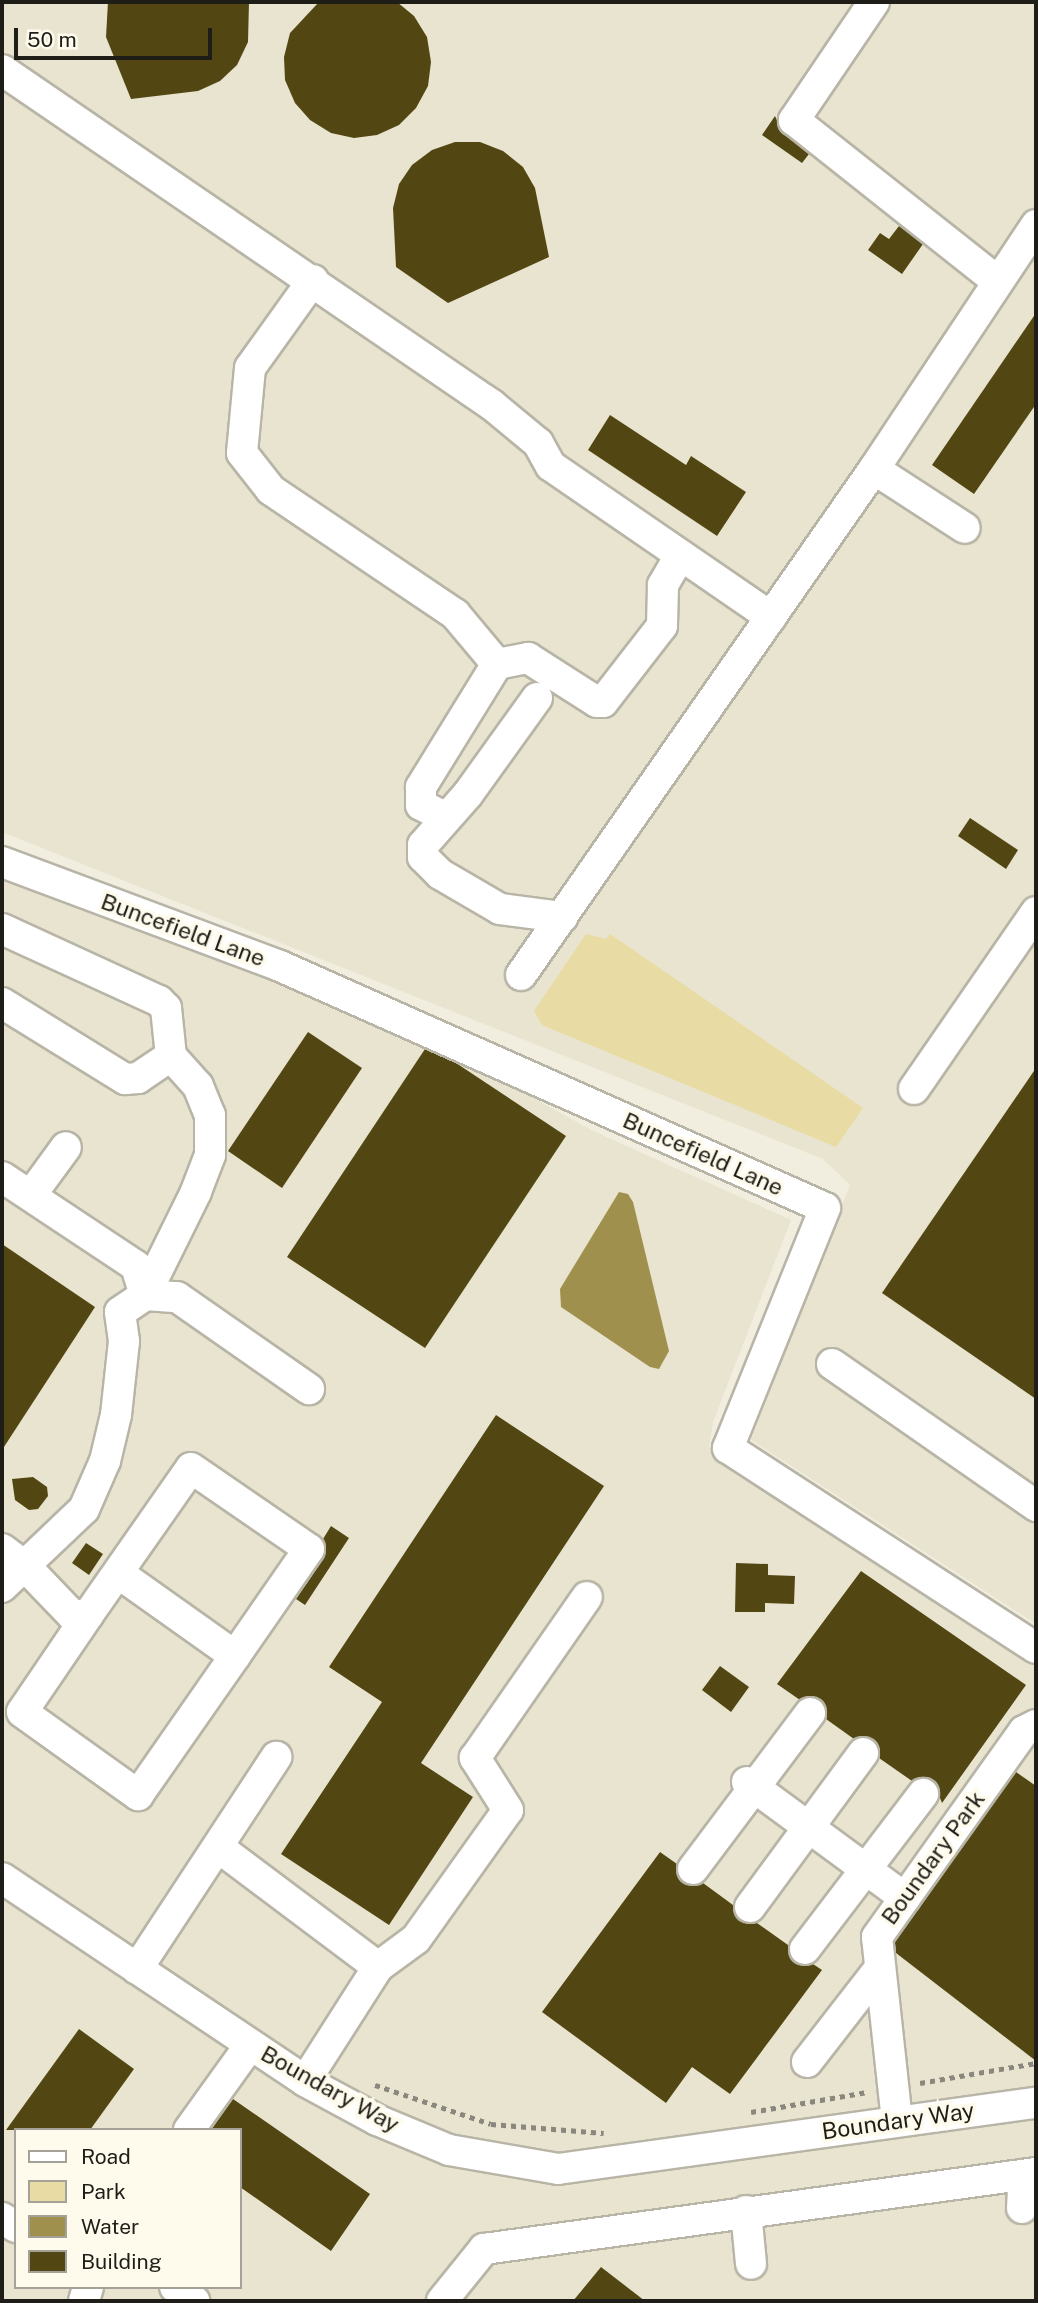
<!DOCTYPE html>
<html>
<head>
<meta charset="utf-8">
<style>
	body { margin:0 }
	#map { position:relative; width:1038px; height:2303px; overflow:hidden; background:#f1eee0; font-family:"Public Sans",sans-serif }
	div>[style] { position:absolute }
	[style*='--x'] { left:calc(var(--x)*1px); top:calc(var(--y)*1px); width:calc(var(--w)*1px); rotate:calc(var(--a)*1deg) }
	.built>* { inset:0; background:#e9e4cf }
	.green>* { inset:0; background:#e8dba3 }
	.water>* { inset:0; background:#a0904e }
	.building>* { inset:0; background:#524713 }
	.path>* { height:4.5px; margin-top:-2.25px; transform-origin:0; background:repeating-linear-gradient(90deg,#8a887e 0 5px,transparent 0 10px) }
	.roads { filter:drop-shadow(2px 0 #b8b5a7) drop-shadow(-2px 0 #b8b5a7) drop-shadow(0 2px #b8b5a7) drop-shadow(0 -2px #b8b5a7) }
	.minor>* { height:30px; margin:-15px; padding:0 15px; transform-origin:15px; border-radius:15px; background:#fff }
	span { translate:-50% -50%; white-space:nowrap; text-align:center; line-height:1.15; -webkit-text-stroke:7px #fefbed; paint-order:stroke }
	.street-label { font-size:23px; color:#1e1d18 }
	.frame { position:absolute; inset:0; border:4px solid #1e1d18; pointer-events:none }
	.legend { position:absolute; left:14px; top:2128px; width:228px; height:161px; box-sizing:border-box; background:#fefbed; border:2px solid #a4a298; margin:0; padding:9px 12px; list-style:none; font-size:21px; color:#1e1d18 }
	.legend li { display:flex; align-items:center; gap:14px; height:35px }
	.legend b { width:35px; border:2px solid #a4a298 }
	.scale { position:absolute; left:14px; top:28px; width:198px; height:32px; box-sizing:border-box; border:4px solid #1e1d18; border-top:0; padding-left:9px; font-size:21px; line-height:24px; white-space:nowrap; color:#1e1d18; -webkit-text-stroke:5px #fefbed; paint-order:stroke }
</style>
</head>
<body>
<div id="map">
	<div class="built">
		<i style="clip-path:polygon(2px 2px,1036px 2px,1036px 1624px,751px 1440px,850px 1185px,823px 1159px,2px 832px)"></i>
		<i style="clip-path:polygon(evenodd,2px 875px,447px 1050px,593px 1131px,791px 1220px,713px 1422px,709px 1447px,794px 1511px,1036px 1663px,1036px 2301px,2px 2301px,2px 875px,16px 2130px,240px 2130px,240px 2287px,16px 2287px,16px 2130px)"></i>
	</div>
	<div class="green">
		<i style="clip-path:polygon(586px 934px,606px 939px,610px 934px,863px 1108px,836px 1147px,542px 1025px,534px 1011px)"></i>
	</div>
	<div class="water">
		<i style="clip-path:polygon(619px 1192px,628px 1194px,633px 1202px,669px 1351px,659px 1369px,650px 1367px,561px 1307px,560px 1289px)"></i>
	</div>
	<div class="building">
		<i style="clip-path:polygon(108px 2px,249px 2px,248px 42px,237px 65px,220px 81px,198px 91px,131px 99px,106px 37px)"></i>
		<i style="clip-path:polygon(319px 2px,397px 2px,414px 16px,427px 37px,431px 62px,428px 86px,416px 108px,399px 125px,377px 135px,354px 138px,331px 133px,310px 120px,295px 103px,285px 80px,284px 57px,290px 33px)"></i>
		<i style="clip-path:polygon(775px 116px,783px 133px,809px 154px,802px 163px,762px 135px)"></i>
		<i style="clip-path:polygon(455px 142px,480px 142px,503px 151px,523px 167px,535px 188px,549px 257px,448px 303px,396px 267px,393px 208px,399px 184px,412px 165px,432px 150px)"></i>
		<i style="clip-path:polygon(899px 226px,923px 244px,902px 274px,868px 250px,880px 233px,889px 239px)"></i>
		<i style="clip-path:polygon(1036px 313px,1036px 404px,974px 494px,932px 465px)"></i>
		<i style="clip-path:polygon(610px 415px,686px 465px,691px 456px,746px 492px,717px 536px,588px 450px)"></i>
		<i style="clip-path:polygon(970px 818px,1018px 850px,1006px 869px,958px 836px)"></i>
		<i style="clip-path:polygon(308px 1032px,362px 1068px,282px 1188px,228px 1151px)"></i>
		<i style="clip-path:polygon(425px 1049px,456px 1063px,566px 1136px,425px 1348px,287px 1257px)"></i>
		<i style="clip-path:polygon(1036px 1068px,1036px 1399px,882px 1293px)"></i>
		<i style="clip-path:polygon(2px 1244px,95px 1307px,2px 1450px)"></i>
		<i style="clip-path:polygon(496px 1415px,604px 1486px,421px 1763px,473px 1797px,389px 1925px,281px 1854px,382px 1702px,329px 1667px)"></i>
		<i style="clip-path:polygon(33px 1477px,47px 1487px,48px 1496px,38px 1509px,29px 1510px,15px 1500px,12px 1479px)"></i>
		<i style="clip-path:polygon(331px 1526px,349px 1538px,305px 1605px,296px 1599px,324px 1558px,323px 1539px)"></i>
		<i style="clip-path:polygon(86px 1543px,103px 1554px,89px 1575px,72px 1563px)"></i>
		<i style="clip-path:polygon(736px 1563px,768px 1564px,768px 1575px,795px 1576px,794px 1604px,765px 1603px,765px 1612px,735px 1612px)"></i>
		<i style="clip-path:polygon(861px 1571px,1026px 1685px,942px 1803px,933px 1780px,925px 1777px,912px 1781px,879px 1758px,873px 1739px,854px 1739px,826px 1719px,826px 1707px,820px 1699px,800px 1700px,777px 1684px)"></i>
		<i style="clip-path:polygon(720px 1666px,749px 1687px,731px 1712px,702px 1690px)"></i>
		<i style="clip-path:polygon(1016px 1772px,1036px 1786px,1036px 2061px,896px 1953px,895px 1942px)"></i>
		<i style="clip-path:polygon(660px 1852px,677px 1864px,683px 1883px,703px 1883px,733px 1905px,739px 1921px,757px 1923px,788px 1945px,795px 1963px,813px 1964px,822px 1970px,730px 2094px,692px 2067px,666px 2103px,542px 2012px)"></i>
		<i style="clip-path:polygon(79px 2029px,134px 2069px,90px 2130px,6px 2130px)"></i>
		<i style="clip-path:polygon(233px 2099px,370px 2194px,331px 2251px,240px 2187px,240px 2130px,211px 2130px)"></i>
		<i style="clip-path:polygon(601px 2267px,645px 2301px,573px 2301px)"></i>
	</div>
	<div class="path">
		<i style="--x:920;--y:2083;--w:118;--a:-9.8"></i>
		<i style="--x:375;--y:2085;--w:122;--a:18.6"></i>
		<i style="--x:491;--y:2124;--w:113;--a:4.6"></i>
		<i style="--x:751;--y:2112;--w:118;--a:-9.8"></i>
	</div>
	<div class="roads">
		<div class="minor">
			<i style="--x:874;--y:2;--w:143;--a:124.1"></i>
			<i style="--x:794;--y:120;--w:259;--a:38.4"></i>
			<i style="--x:2;--y:70;--w:594;--a:34.36"></i>
			<i style="--x:492;--y:405;--w:60;--a:39.6"></i>
			<i style="--x:538;--y:443;--w:26;--a:61"></i>
			<i style="--x:551;--y:466;--w:267;--a:34.5"></i>
			<i style="--x:313;--y:280;--w:108;--a:125.6"></i>
			<i style="--x:250;--y:368;--w:85;--a:95.4"></i>
			<i style="--x:242;--y:453;--w:47;--a:51.9"></i>
			<i style="--x:271;--y:490;--w:222;--a:34"></i>
			<i style="--x:455;--y:614;--w:65;--a:50"></i>
			<i style="--x:497;--y:664;--w:145;--a:121.7"></i>
			<i style="--x:421;--y:787;--w:18;--a:90"></i>
			<i style="--x:421;--y:805;--w:28;--a:27"></i>
			<i style="--x:874;--y:469;--w:108;--a:33"></i>
			<i style="--x:497;--y:664;--w:32;--a:-11"></i>
			<i style="--x:528;--y:658;--w:82;--a:32.5"></i>
			<i style="--x:597;--y:702;--w:6;--a:0"></i>
			<i style="--x:603;--y:702;--w:96;--a:-52.2"></i>
			<i style="--x:662;--y:626;--w:41;--a:-88.6"></i>
			<i style="--x:663;--y:585;--w:34;--a:-60"></i>
			<i style="--x:537;--y:698;--w:118;--a:125.7"></i>
			<i style="--x:468;--y:794;--w:68;--a:131.4"></i>
			<i style="--x:423;--y:845;--w:12;--a:90"></i>
			<i style="--x:423;--y:857;--w:24;--a:45"></i>
			<i style="--x:440;--y:874;--w:69;--a:30.3"></i>
			<i style="--x:500;--y:909;--w:63;--a:7.4"></i>
			<i style="--x:2;--y:862;--w:297;--a:20.5"></i>
			<i style="--x:280;--y:966;--w:596;--a:23.94"></i>
			<i style="--x:825;--y:1208;--w:259;--a:112"></i>
			<i style="--x:728;--y:1448;--w:367;--a:33"></i>
			<i style="--x:2;--y:929;--w:173;--a:24.6"></i>
			<i style="--x:159;--y:1001;--w:10;--a:45"></i>
			<i style="--x:166;--y:1008;--w:48;--a:84.1"></i>
			<i style="--x:171;--y:1056;--w:40;--a:48"></i>
			<i style="--x:198;--y:1086;--w:31;--a:68"></i>
			<i style="--x:210;--y:1115;--w:40;--a:90"></i>
			<i style="--x:210;--y:1155;--w:40;--a:111"></i>
			<i style="--x:196;--y:1192;--w:115;--a:116.3"></i>
			<i style="--x:521;--y:975;--w:617;--a:-55.1"></i>
			<i style="--x:874;--y:469;--w:293;--a:-56.4"></i>
			<i style="--x:2;--y:1003;--w:145;--a:31.7"></i>
			<i style="--x:125;--y:1079;--w:13;--a:-4"></i>
			<i style="--x:138;--y:1078;--w:40;--a:-34"></i>
			<i style="--x:914;--y:1089;--w:215;--a:-55.4"></i>
			<i style="--x:2;--y:1177;--w:161;--a:33.6"></i>
			<i style="--x:136;--y:1266;--w:30;--a:73"></i>
			<i style="--x:31;--y:1195;--w:59;--a:-53.9"></i>
			<i style="--x:832;--y:1364;--w:249;--a:34.8"></i>
			<i style="--x:2;--y:1549;--w:30;--a:37"></i>
			<i style="--x:26;--y:1567;--w:66;--a:46.2"></i>
			<i style="--x:72;--y:1615;--w:16;--a:0"></i>
			<i style="--x:88;--y:1615;--w:179;--a:-55"></i>
			<i style="--x:191;--y:1468;--w:143;--a:34.5"></i>
			<i style="--x:309;--y:1549;--w:130;--a:124.7"></i>
			<i style="--x:235;--y:1656;--w:143;--a:-144.6"></i>
			<i style="--x:2;--y:1587;--w:113;--a:-43.6"></i>
			<i style="--x:84;--y:1509;--w:52;--a:-66.4"></i>
			<i style="--x:105;--y:1461;--w:47;--a:-76.6"></i>
			<i style="--x:116;--y:1415;--w:74;--a:-83.8"></i>
			<i style="--x:124;--y:1341;--w:29;--a:-98"></i>
			<i style="--x:120;--y:1312;--w:30;--a:-34"></i>
			<i style="--x:145;--y:1295;--w:32;--a:4"></i>
			<i style="--x:177;--y:1297;--w:161;--a:34.9"></i>
			<i style="--x:88;--y:1615;--w:117;--a:124.2"></i>
			<i style="--x:22;--y:1712;--w:143;--a:35.6"></i>
			<i style="--x:138;--y:1795;--w:169;--a:-55.1"></i>
			<i style="--x:747;--y:1782;--w:196;--a:36.3"></i>
			<i style="--x:218;--y:1847;--w:200;--a:36.9"></i>
			<i style="--x:378;--y:1967;--w:135;--a:122.6"></i>
			<i style="--x:693;--y:1869;--w:195;--a:-53.1"></i>
			<i style="--x:2;--y:1878;--w:365;--a:33.8"></i>
			<i style="--x:305;--y:2081;--w:82;--a:28.4"></i>
			<i style="--x:377;--y:2120;--w:78;--a:22.6"></i>
			<i style="--x:449;--y:2150;--w:111;--a:9.9"></i>
			<i style="--x:558;--y:2169;--w:483;--a:-7.9"></i>
			<i style="--x:750;--y:1907;--w:191;--a:-53.7"></i>
			<i style="--x:805;--y:1949;--w:195;--a:-52.7"></i>
			<i style="--x:378;--y:1967;--w:47;--a:-36.4"></i>
			<i style="--x:416;--y:1939;--w:158;--a:-54.5"></i>
			<i style="--x:508;--y:1810;--w:62;--a:-122.4"></i>
			<i style="--x:475;--y:1758;--w:196;--a:-55.2"></i>
			<i style="--x:137;--y:1969;--w:254;--a:-56.7"></i>
			<i style="--x:807;--y:2062;--w:119;--a:-52.2"></i>
			<i style="--x:897;--y:2121;--w:185;--a:-96.2"></i>
			<i style="--x:877;--y:1937;--w:253;--a:-54.5"></i>
			<i style="--x:1024;--y:1731;--w:13;--a:-27"></i>
			<i style="--x:189;--y:2130;--w:105;--a:-54.3"></i>
			<i style="--x:1022;--y:2208;--w:33;--a:-87"></i>
			<i style="--x:746;--y:2211;--w:53;--a:84.6"></i>
			<i style="--x:2;--y:2218;--w:17;--a:33"></i>
			<i style="--x:175;--y:2287;--w:24;--a:36"></i>
			<i style="--x:84;--y:2301;--w:15;--a:-74"></i>
			<i style="--x:442;--y:2301;--w:67;--a:-51.1"></i>
			<i style="--x:484;--y:2249;--w:557;--a:-7.84"></i>
		</div>
	</div>
	<div class="street-label">
		<span style="left:183px;top:930px;rotate:20deg">Buncefield Lane</span>
		<span style="left:703px;top:1154px;rotate:24deg">Buncefield Lane</span>
		<span style="left:933px;top:1858px;rotate:-54deg">Boundary Park</span>
		<span style="left:330px;top:2089px;rotate:29deg">Boundary Way</span>
		<span style="left:898px;top:2121px;rotate:-8deg">Boundary Way</span>
	</div>
	<div class="frame"></div>
	<ul class="legend">
	<li><b style="height:9px;background:#fff"></b>Road</li>
	<li><b style="height:19px;background:#e8dba3"></b>Park</li>
	<li><b style="height:19px;background:#a0904e"></b>Water</li>
	<li><b style="height:19px;background:#524713"></b>Building</li>
	</ul>
	<div class="scale">50 m</div>
</div>
</body>
</html>
